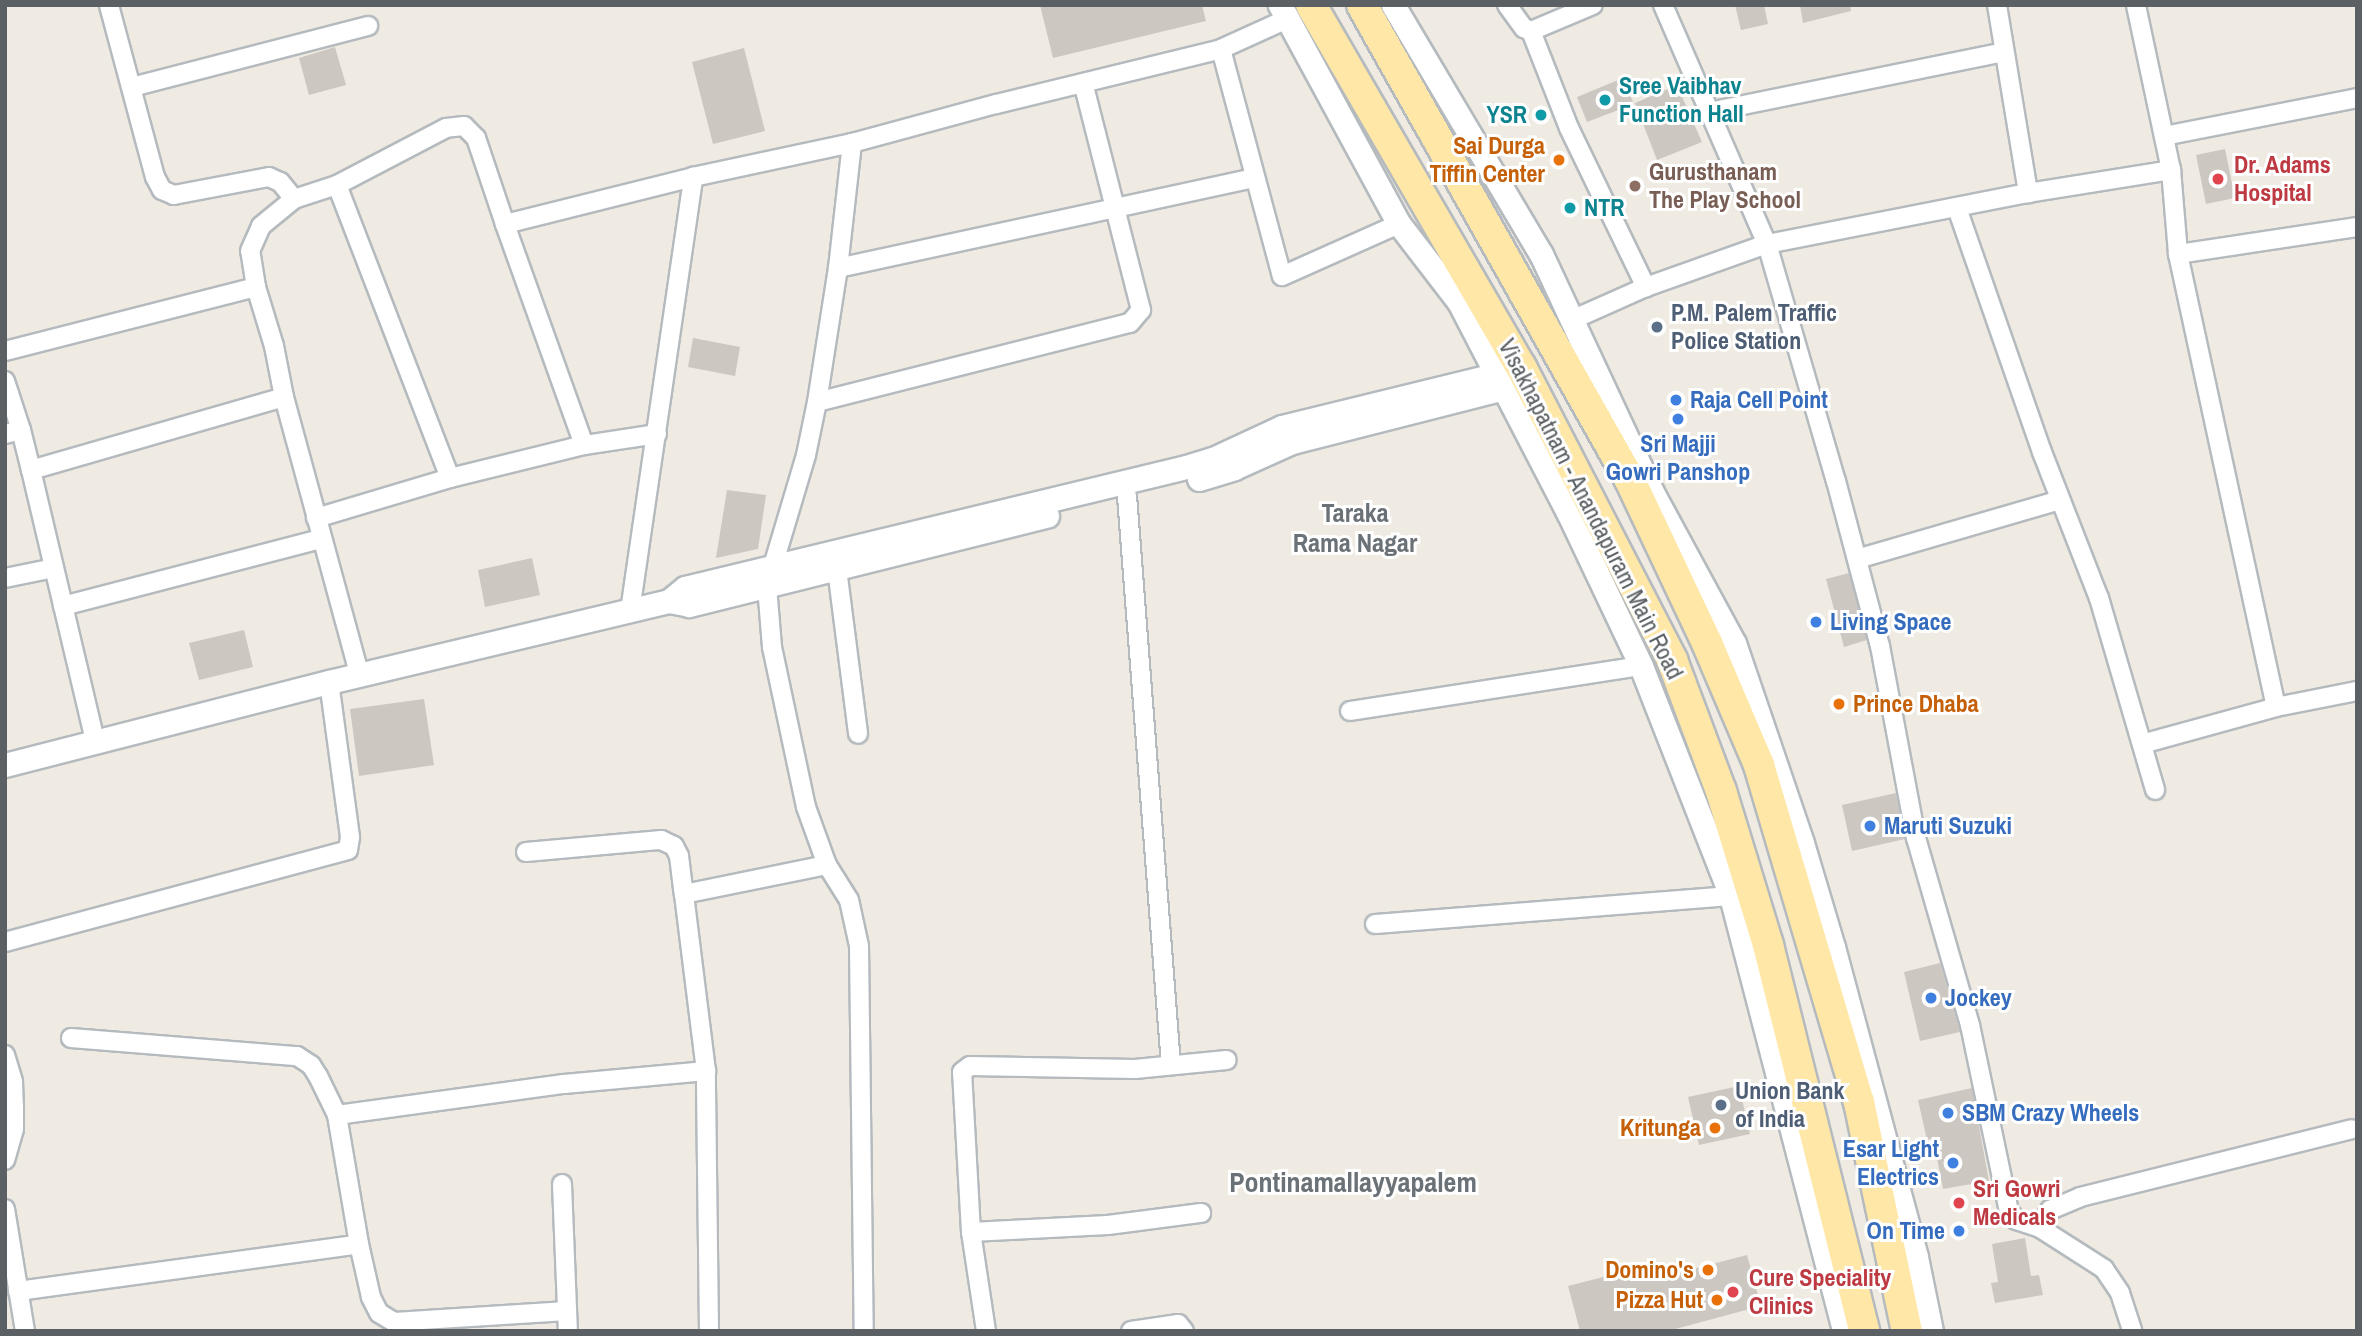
<!DOCTYPE html>
<html>
<head>
<meta charset="utf-8">
<style>
	body { margin:0 }
	#map { position:relative; width:2362px; height:1336px; overflow:hidden; background:#efebe2; font-family:"Archivo Narrow",sans-serif }
	div>[style] { position:absolute }
	[style*='--x'] { left:calc(var(--x)*1px); top:calc(var(--y)*1px); width:calc(var(--w)*1px); rotate:calc(var(--a)*1deg) }
	.building>* { inset:0; background:#ccc7c1 }
	.roads { filter:drop-shadow(2px 0 #b5babe) drop-shadow(-2px 0 #b5babe) drop-shadow(0 2px #b5babe) drop-shadow(0 -2px #b5babe) }
	.minor>* { height:18px; margin:-9px; padding:0 9px; transform-origin:9px; border-radius:9px; background:#fff }
	.tertiary>* { height:23px; margin:-11.5px; padding:0 11.5px; transform-origin:11.5px; border-radius:11.5px; background:#fff }
	.primary>* { height:30px; margin:-15px; padding:0 15px; transform-origin:15px; border-radius:15px; background:#ffe7a7 }
	.dots>* { width:19px; height:19px; translate:-50% -50%; box-sizing:border-box; border:4px solid #fff; border-radius:50% }
	span { translate:-50% -50%; white-space:nowrap; text-align:center; line-height:1.15; -webkit-text-stroke:6px #fff; paint-order:stroke }
	.culture-label { font-size:24px; color:#0d838f; font-weight:700 }
	.left { translate:0 -50%; text-align:left }
	.right { translate:-100% -50%; text-align:right }
	.food-label { font-size:24px; color:#c56008; font-weight:700 }
	.health-label { font-size:24px; color:#be3a42; font-weight:700 }
	.education-label { font-size:24px; color:#785e54; font-weight:700 }
	.service-label { font-size:24px; color:#4e5e75; font-weight:700 }
	.shop-label { font-size:24px; color:#366cbe; font-weight:700 }
	.street-label { font-size:24px; color:#5b6064 }
	.neighbourhood-label { font-size:26px; color:#6b7277; font-weight:700 }
	.quarter-label { font-size:28px; color:#6b7277; font-weight:700 }
	.frame { position:absolute; inset:0; border:7px solid #5b6064; pointer-events:none }
</style>
</head>
<body>
<div id="map">
	<div class="building">
		<i style="clip-path:polygon(1040px 5px,1202px 5px,1206px 21px,1053px 58px)"></i>
		<i style="clip-path:polygon(1735px 5px,1764px 5px,1768px 24px,1741px 30px)"></i>
		<i style="clip-path:polygon(1800px 5px,1850px 5px,1851px 11px,1803px 23px)"></i>
		<i style="clip-path:polygon(335px 47px,346px 85px,309px 95px,299px 58px)"></i>
		<i style="clip-path:polygon(744px 48px,765px 131px,713px 144px,692px 62px)"></i>
		<i style="clip-path:polygon(1623px 78px,1634px 104px,1587px 122px,1577px 97px)"></i>
		<i style="clip-path:polygon(1677px 85px,1702px 142px,1657px 160px,1635px 103px)"></i>
		<i style="clip-path:polygon(2225px 149px,2235px 198px,2206px 204px,2196px 155px)"></i>
		<i style="clip-path:polygon(693px 338px,740px 347px,735px 376px,688px 367px)"></i>
		<i style="clip-path:polygon(727px 490px,766px 495px,758px 549px,716px 558px)"></i>
		<i style="clip-path:polygon(532px 558px,540px 595px,485px 607px,478px 570px)"></i>
		<i style="clip-path:polygon(1849px 573px,1867px 640px,1844px 647px,1826px 579px)"></i>
		<i style="clip-path:polygon(244px 630px,253px 667px,199px 680px,189px 643px)"></i>
		<i style="clip-path:polygon(424px 699px,434px 765px,359px 776px,350px 709px)"></i>
		<i style="clip-path:polygon(1896px 793px,1905px 839px,1852px 851px,1842px 805px)"></i>
		<i style="clip-path:polygon(1940px 963px,1960px 1032px,1920px 1041px,1904px 972px)"></i>
		<i style="clip-path:polygon(1739px 1086px,1750px 1134px,1699px 1145px,1688px 1097px)"></i>
		<i style="clip-path:polygon(1972px 1088px,1989px 1181px,1943px 1189px,1933px 1138px,1927px 1140px,1918px 1100px)"></i>
		<i style="clip-path:polygon(2025px 1238px,2031px 1276px,2039px 1275px,2043px 1295px,1995px 1303px,1991px 1283px,1998px 1282px,1992px 1244px)"></i>
		<i style="clip-path:polygon(1747px 1255px,1761px 1306px,1668px 1331px,1580px 1331px,1568px 1286px,1654px 1264px,1658px 1278px)"></i>
	</div>
	<div class="roads">
		<div class="minor">
			<i style="--x:1507;--y:5;--w:29;--a:54"></i>
			<i style="--x:1524;--y:28;--w:8;--a:23"></i>
			<i style="--x:1531;--y:31;--w:67;--a:-22.8"></i>
			<i style="--x:1663;--y:5;--w:261;--a:66.5"></i>
			<i style="--x:1767;--y:244;--w:247;--a:73.8"></i>
			<i style="--x:1836;--y:481;--w:171;--a:75.1"></i>
			<i style="--x:1880;--y:646;--w:195;--a:79.4"></i>
			<i style="--x:1916;--y:838;--w:195;--a:73.9"></i>
			<i style="--x:1970;--y:1025;--w:190;--a:78.2"></i>
			<i style="--x:2009;--y:1211;--w:11;--a:52"></i>
			<i style="--x:2016;--y:1220;--w:25;--a:18"></i>
			<i style="--x:2040;--y:1228;--w:76;--a:32.6"></i>
			<i style="--x:2104;--y:1269;--w:29;--a:56"></i>
			<i style="--x:2120;--y:1293;--w:40;--a:72"></i>
			<i style="--x:1997;--y:5;--w:191;--a:80.6"></i>
			<i style="--x:1287;--y:19;--w:72;--a:155.6"></i>
			<i style="--x:1221;--y:49;--w:235;--a:75"></i>
			<i style="--x:1282;--y:276;--w:128;--a:-24"></i>
			<i style="--x:1531;--y:31;--w:104;--a:68.6"></i>
			<i style="--x:1569;--y:128;--w:177;--a:64.2"></i>
			<i style="--x:132;--y:87;--w:244;--a:-14.5"></i>
			<i style="--x:1709;--y:112;--w:301;--a:-11.5"></i>
			<i style="--x:2164;--y:136;--w:197;--a:-11.1"></i>
			<i style="--x:2171;--y:170;--w:84;--a:85.2"></i>
			<i style="--x:2178;--y:254;--w:463;--a:77.8"></i>
			<i style="--x:294;--y:199;--w:45;--a:-18"></i>
			<i style="--x:1957;--y:208;--w:258;--a:70.8"></i>
			<i style="--x:2042;--y:452;--w:157;--a:68.7"></i>
			<i style="--x:2099;--y:598;--w:200;--a:73.7"></i>
			<i style="--x:505;--y:224;--w:91;--a:-108.6"></i>
			<i style="--x:476;--y:138;--w:17;--a:-135"></i>
			<i style="--x:464;--y:126;--w:18;--a:174"></i>
			<i style="--x:446;--y:128;--w:123;--a:152.4"></i>
			<i style="--x:337;--y:185;--w:314;--a:68.9"></i>
			<i style="--x:450;--y:478;--w:138;--a:-13.8"></i>
			<i style="--x:2178;--y:254;--w:181;--a:-8.6"></i>
			<i style="--x:838;--y:268;--w:426;--a:-12.2"></i>
			<i style="--x:1574;--y:319;--w:79;--a:-24"></i>
			<i style="--x:1646;--y:287;--w:128;--a:-19.6"></i>
			<i style="--x:1767;--y:244;--w:266;--a:-11.1"></i>
			<i style="--x:2028;--y:193;--w:145;--a:-9.1"></i>
			<i style="--x:2171;--y:170;--w:169;--a:-102"></i>
			<i style="--x:5;--y:351;--w:259;--a:-14.3"></i>
			<i style="--x:5;--y:381;--w:52;--a:71.9"></i>
			<i style="--x:284;--y:397;--w:287;--a:74.8"></i>
			<i style="--x:817;--y:402;--w:323;--a:-14.2"></i>
			<i style="--x:1130;--y:323;--w:17;--a:-50"></i>
			<i style="--x:1141;--y:310;--w:234;--a:-104.3"></i>
			<i style="--x:5;--y:434;--w:16;--a:-14"></i>
			<i style="--x:21;--y:430;--w:41;--a:76"></i>
			<i style="--x:31;--y:470;--w:263;--a:-16.1"></i>
			<i style="--x:284;--y:397;--w:52;--a:-101.1"></i>
			<i style="--x:274;--y:346;--w:62;--a:-107"></i>
			<i style="--x:256;--y:287;--w:36;--a:-99"></i>
			<i style="--x:250;--y:251;--w:27;--a:-66"></i>
			<i style="--x:261;--y:226;--w:43;--a:-39.3"></i>
			<i style="--x:294;--y:199;--w:22;--a:-129"></i>
			<i style="--x:280;--y:182;--w:12;--a:-156"></i>
			<i style="--x:269;--y:177;--w:97;--a:169.3"></i>
			<i style="--x:174;--y:195;--w:13;--a:-157"></i>
			<i style="--x:162;--y:190;--w:15;--a:-118"></i>
			<i style="--x:155;--y:177;--w:178;--a:-105"></i>
			<i style="--x:657;--y:434;--w:74;--a:171.4"></i>
			<i style="--x:584;--y:445;--w:235;--a:-109.7"></i>
			<i style="--x:505;--y:224;--w:194;--a:-14"></i>
			<i style="--x:31;--y:470;--w:278;--a:76.7"></i>
			<i style="--x:1127;--y:496;--w:571;--a:85.58"></i>
			<i style="--x:316;--y:518;--w:140;--a:-16.6"></i>
			<i style="--x:1857;--y:559;--w:211;--a:-16.2"></i>
			<i style="--x:837;--y:569;--w:166;--a:82.7"></i>
			<i style="--x:5;--y:578;--w:50;--a:-11.5"></i>
			<i style="--x:63;--y:606;--w:267;--a:-14.6"></i>
			<i style="--x:630;--y:611;--w:439;--a:-81.7"></i>
			<i style="--x:693;--y:177;--w:163;--a:-12.1"></i>
			<i style="--x:1350;--y:711;--w:294;--a:-8.8"></i>
			<i style="--x:2142;--y:744;--w:139;--a:-15.4"></i>
			<i style="--x:2276;--y:707;--w:83;--a:-11.2"></i>
			<i style="--x:526;--y:852;--w:136;--a:-5.1"></i>
			<i style="--x:661;--y:840;--w:14;--a:25"></i>
			<i style="--x:674;--y:846;--w:11;--a:63"></i>
			<i style="--x:679;--y:856;--w:38;--a:83"></i>
			<i style="--x:827;--y:865;--w:62;--a:-109.9"></i>
			<i style="--x:806;--y:807;--w:164;--a:-102"></i>
			<i style="--x:772;--y:647;--w:61;--a:-94.7"></i>
			<i style="--x:767;--y:586;--w:137;--a:-73.4"></i>
			<i style="--x:806;--y:455;--w:54;--a:-78.3"></i>
			<i style="--x:817;--y:402;--w:136;--a:-81.1"></i>
			<i style="--x:838;--y:268;--w:126;--a:-83.6"></i>
			<i style="--x:852;--y:143;--w:149;--a:-15.2"></i>
			<i style="--x:996;--y:104;--w:232;--a:-13.7"></i>
			<i style="--x:1375;--y:924;--w:357;--a:-4.5"></i>
			<i style="--x:5;--y:942;--w:355;--a:-15"></i>
			<i style="--x:348;--y:850;--w:13;--a:-81"></i>
			<i style="--x:350;--y:837;--w:156;--a:-97.7"></i>
			<i style="--x:71;--y:1038;--w:227;--a:4.6"></i>
			<i style="--x:297;--y:1056;--w:17;--a:33"></i>
			<i style="--x:311;--y:1065;--w:13;--a:58"></i>
			<i style="--x:318;--y:1076;--w:43;--a:64"></i>
			<i style="--x:5;--y:1055;--w:28;--a:73"></i>
			<i style="--x:13;--y:1082;--w:24;--a:88"></i>
			<i style="--x:14;--y:1106;--w:23;--a:90"></i>
			<i style="--x:14;--y:1129;--w:32;--a:106"></i>
			<i style="--x:562;--y:1184;--w:147;--a:87.7"></i>
			<i style="--x:5;--y:1209;--w:124;--a:80.7"></i>
			<i style="--x:2040;--y:1228;--w:21;--a:-61"></i>
			<i style="--x:2050;--y:1210;--w:33;--a:-23"></i>
			<i style="--x:2080;--y:1197;--w:280;--a:-14"></i>
			<i style="--x:971;--y:1232;--w:137;--a:-2.9"></i>
			<i style="--x:1108;--y:1225;--w:94;--a:-7.4"></i>
			<i style="--x:18;--y:1291;--w:344;--a:-7.8"></i>
			<i style="--x:567;--y:1311;--w:173;--a:176.4"></i>
			<i style="--x:394;--y:1322;--w:17;--a:-149"></i>
			<i style="--x:379;--y:1313;--w:18;--a:-117"></i>
			<i style="--x:371;--y:1297;--w:54;--a:-102.8"></i>
			<i style="--x:359;--y:1244;--w:131;--a:-99.7"></i>
			<i style="--x:337;--y:1115;--w:229;--a:-7.8"></i>
			<i style="--x:564;--y:1084;--w:143;--a:-5.2"></i>
			<i style="--x:709;--y:1331;--w:260;--a:-90.7"></i>
			<i style="--x:706;--y:1071;--w:178;--a:-97.1"></i>
			<i style="--x:684;--y:894;--w:146;--a:-11.5"></i>
			<i style="--x:827;--y:865;--w:41;--a:57.8"></i>
			<i style="--x:849;--y:900;--w:47;--a:77.7"></i>
			<i style="--x:859;--y:946;--w:385;--a:89.3"></i>
			<i style="--x:986;--y:1331;--w:100;--a:-98.6"></i>
			<i style="--x:971;--y:1232;--w:160;--a:-93.2"></i>
			<i style="--x:962;--y:1072;--w:10;--a:-37"></i>
			<i style="--x:970;--y:1066;--w:165;--a:1"></i>
			<i style="--x:1135;--y:1069;--w:92;--a:-5.6"></i>
			<i style="--x:1131;--y:1331;--w:48;--a:-8.5"></i>
			<i style="--x:1178;--y:1324;--w:9;--a:49"></i>
		</div>
		<div class="tertiary">
			<i style="--x:1280;--y:5;--w:249;--a:61.5"></i>
			<i style="--x:1399;--y:224;--w:98;--a:52.4"></i>
			<i style="--x:1459;--y:302;--w:237;--a:62.6"></i>
			<i style="--x:1568;--y:512;--w:170;--a:64.6"></i>
			<i style="--x:1641;--y:666;--w:247;--a:68.6"></i>
			<i style="--x:1731;--y:896;--w:449;--a:75.4"></i>
			<i style="--x:1393;--y:5;--w:290;--a:59.3"></i>
			<i style="--x:1541;--y:254;--w:265;--a:65"></i>
			<i style="--x:1653;--y:494;--w:170;--a:61.5"></i>
			<i style="--x:1734;--y:643;--w:211;--a:71.2"></i>
			<i style="--x:1802;--y:843;--w:109;--a:73.4"></i>
			<i style="--x:1833;--y:947;--w:321;--a:75"></i>
			<i style="--x:1916;--y:1257;--w:76;--a:78.5"></i>
			<i style="--x:1199;--y:479;--w:37;--a:-17"></i>
			<i style="--x:1234;--y:468;--w:64;--a:-24.1"></i>
			<i style="--x:1292;--y:442;--w:219;--a:-14.3"></i>
			<i style="--x:669;--y:601;--w:20;--a:11"></i>
			<i style="--x:689;--y:605;--w:369;--a:-14"></i>
			<i style="--x:5;--y:765;--w:334;--a:-14.4"></i>
			<i style="--x:329;--y:682;--w:350;--a:-13.4"></i>
			<i style="--x:669;--y:601;--w:21;--a:-39"></i>
			<i style="--x:685;--y:588;--w:515;--a:-13.58"></i>
			<i style="--x:1186;--y:467;--w:28;--a:-17"></i>
			<i style="--x:1213;--y:459;--w:76;--a:-24.9"></i>
			<i style="--x:1282;--y:427;--w:222;--a:-13.8"></i>
		</div>
		<div class="primary">
			<i style="--x:1311;--y:5;--w:419;--a:59.9"></i>
			<i style="--x:1521;--y:367;--w:330;--a:62.7"></i>
			<i style="--x:1672;--y:660;--w:140;--a:69.5"></i>
			<i style="--x:1721;--y:791;--w:161;--a:73"></i>
			<i style="--x:1768;--y:945;--w:398;--a:76"></i>
			<i style="--x:1362;--y:5;--w:545;--a:60.57"></i>
			<i style="--x:1630;--y:480;--w:180;--a:64.7"></i>
			<i style="--x:1707;--y:643;--w:133;--a:66.9"></i>
			<i style="--x:1759;--y:765;--w:352;--a:73.5"></i>
			<i style="--x:1859;--y:1102;--w:234;--a:78.2"></i>
		</div>
	</div>
	<div class="dots">
		<i style="left:1605px;top:100px;background:#0f9aa8"></i>
		<i style="left:1541px;top:115px;background:#0f9aa8"></i>
		<i style="left:1559px;top:160px;background:#e8710a"></i>
		<i style="left:2218px;top:179px;background:#e0444e"></i>
		<i style="left:1635px;top:186px;background:#8d6e63"></i>
		<i style="left:1570px;top:208px;background:#0f9aa8"></i>
		<i style="left:1657px;top:327px;background:#5c6f8a"></i>
		<i style="left:1676px;top:400px;background:#3f7fe0"></i>
		<i style="left:1678px;top:419px;background:#3f7fe0"></i>
		<i style="left:1816px;top:622px;background:#3f7fe0"></i>
		<i style="left:1839px;top:704px;background:#e8710a"></i>
		<i style="left:1870px;top:826px;background:#3f7fe0"></i>
		<i style="left:1931px;top:998px;background:#3f7fe0"></i>
		<i style="left:1721px;top:1105px;background:#5c6f8a"></i>
		<i style="left:1948px;top:1113px;background:#3f7fe0"></i>
		<i style="left:1715px;top:1128px;background:#e8710a"></i>
		<i style="left:1953px;top:1163px;background:#3f7fe0"></i>
		<i style="left:1959px;top:1203px;background:#e0444e"></i>
		<i style="left:1959px;top:1231px;background:#3f7fe0"></i>
		<i style="left:1708px;top:1270px;background:#e8710a"></i>
		<i style="left:1733px;top:1292px;background:#e0444e"></i>
		<i style="left:1717px;top:1300px;background:#e8710a"></i>
	</div>
	<div class="culture-label">
		<span class="left" style="left:1619px;top:100px">Sree Vaibhav<br>Function Hall</span>
		<span class="right" style="left:1527px;top:115px">YSR</span>
		<span class="left" style="left:1584px;top:208px">NTR</span>
	</div>
	<div class="food-label">
		<span class="right" style="left:1545px;top:160px">Sai Durga<br>Tiffin Center</span>
		<span class="left" style="left:1853px;top:704px">Prince Dhaba</span>
		<span class="right" style="left:1701px;top:1128px">Kritunga</span>
		<span class="right" style="left:1694px;top:1270px">Domino's</span>
		<span class="right" style="left:1703px;top:1300px">Pizza Hut</span>
	</div>
	<div class="health-label">
		<span class="left" style="left:2234px;top:179px">Dr. Adams<br>Hospital</span>
		<span class="left" style="left:1973px;top:1203px">Sri Gowri<br>Medicals</span>
		<span class="left" style="left:1749px;top:1292px">Cure Speciality<br>Clinics</span>
	</div>
	<div class="education-label">
		<span class="left" style="left:1649px;top:186px">Gurusthanam<br>The Play School</span>
	</div>
	<div class="service-label">
		<span class="left" style="left:1671px;top:327px">P.M. Palem Traffic<br>Police Station</span>
		<span class="left" style="left:1735px;top:1105px">Union Bank<br>of India</span>
	</div>
	<div class="shop-label">
		<span class="left" style="left:1690px;top:400px">Raja Cell Point</span>
		<span style="left:1678px;top:458px">Sri Majji<br>Gowri Panshop</span>
		<span class="left" style="left:1830px;top:622px">Living Space</span>
		<span class="left" style="left:1884px;top:826px">Maruti Suzuki</span>
		<span class="left" style="left:1945px;top:998px">Jockey</span>
		<span class="left" style="left:1962px;top:1113px">SBM Crazy Wheels</span>
		<span class="right" style="left:1939px;top:1163px">Esar Light<br>Electrics</span>
		<span class="right" style="left:1945px;top:1231px">On Time</span>
	</div>
	<div class="street-label">
		<span style="left:1591px;top:509px;rotate:63deg">Visakhapatnam - Anandapuram Main Road</span>
	</div>
	<div class="neighbourhood-label">
		<span style="left:1355px;top:528px">Taraka<br>Rama Nagar</span>
	</div>
	<div class="quarter-label">
		<span style="left:1353px;top:1182px">Pontinamallayyapalem</span>
	</div>
	<div class="frame"></div>
</div>
</body>
</html>
